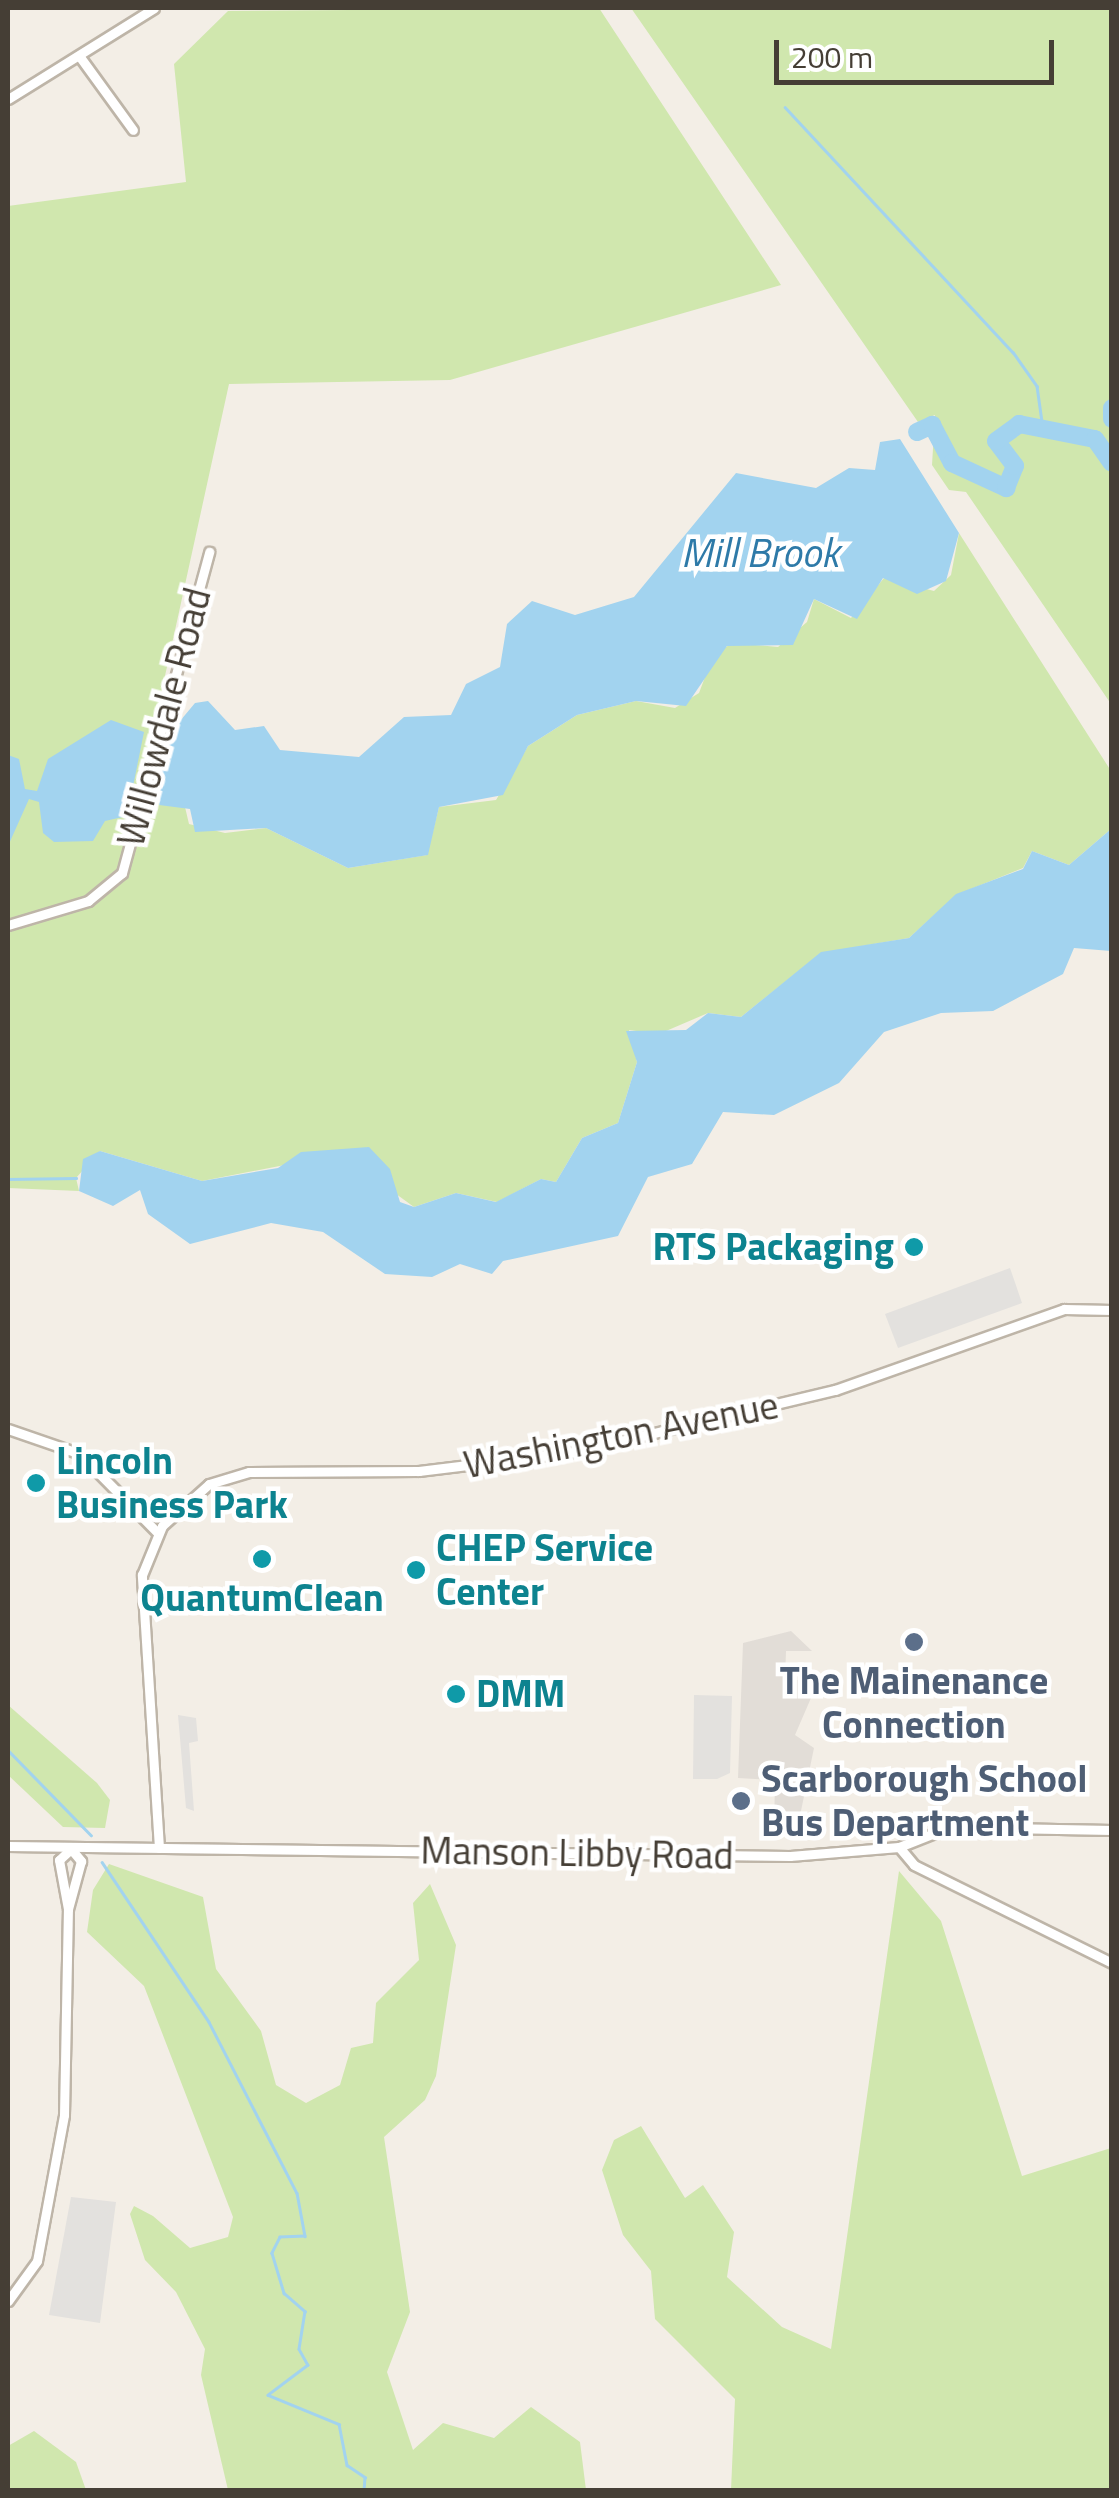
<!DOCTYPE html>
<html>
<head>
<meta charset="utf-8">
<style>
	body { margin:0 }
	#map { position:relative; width:1119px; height:2498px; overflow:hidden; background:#f3eee6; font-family:"Titillium Web",sans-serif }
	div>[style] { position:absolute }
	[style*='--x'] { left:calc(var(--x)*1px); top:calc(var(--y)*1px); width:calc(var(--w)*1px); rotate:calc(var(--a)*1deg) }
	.industrial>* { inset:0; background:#e2ddd7 }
	.green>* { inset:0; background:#d0e7ae }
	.parking>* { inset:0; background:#e3e1de }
	.water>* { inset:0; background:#a2d3ef }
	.stream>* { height:2.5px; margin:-1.25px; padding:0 1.25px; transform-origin:1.25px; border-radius:1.25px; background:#a2d3ef }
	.river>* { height:18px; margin:-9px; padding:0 9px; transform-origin:9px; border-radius:9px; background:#a2d3ef }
	.roads { filter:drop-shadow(2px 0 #beb5a8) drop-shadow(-2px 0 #beb5a8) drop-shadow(0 2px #beb5a8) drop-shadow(0 -2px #beb5a8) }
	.minor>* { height:9px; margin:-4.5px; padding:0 4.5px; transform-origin:4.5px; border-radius:4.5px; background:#fff }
	.dots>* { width:28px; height:28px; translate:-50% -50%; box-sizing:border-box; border:5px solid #fff; border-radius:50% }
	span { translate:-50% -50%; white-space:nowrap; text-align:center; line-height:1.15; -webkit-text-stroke:9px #fff; paint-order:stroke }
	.street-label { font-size:38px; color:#453e35 }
	.culture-label { font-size:38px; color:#0d838f; font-weight:700 }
	.right { translate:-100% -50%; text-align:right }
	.left { translate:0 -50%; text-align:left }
	.service-label { font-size:38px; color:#4e5e75; font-weight:700 }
	.water-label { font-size:40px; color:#2e7aa8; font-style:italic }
	.frame { position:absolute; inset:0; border:10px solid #453e35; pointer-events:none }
	.scale { position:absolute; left:774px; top:40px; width:280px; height:45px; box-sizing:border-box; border:5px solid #453e35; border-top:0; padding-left:12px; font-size:30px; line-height:35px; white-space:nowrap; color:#453e35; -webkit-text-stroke:8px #fff; paint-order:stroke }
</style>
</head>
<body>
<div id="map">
	<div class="industrial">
		<i style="clip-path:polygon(791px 1631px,812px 1651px,786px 1651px,785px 1679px,814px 1681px,814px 1691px,795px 1735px,814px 1748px,796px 1835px,774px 1830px,775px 1780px,738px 1778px,743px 1643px)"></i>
	</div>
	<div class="green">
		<i style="clip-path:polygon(599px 8px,781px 285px,450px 380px,229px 384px,138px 799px,185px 807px,189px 824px,225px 833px,266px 828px,348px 868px,427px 855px,439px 807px,496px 800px,528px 746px,577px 715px,636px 701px,675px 708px,699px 693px,713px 656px,732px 643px,778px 647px,807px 622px,814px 599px,851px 618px,884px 578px,934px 591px,951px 575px,959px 533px,1111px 771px,1111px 829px,1069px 865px,1032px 851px,1023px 868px,956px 895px,909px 938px,821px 953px,741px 1017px,708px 1013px,659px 1034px,629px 1030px,637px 1062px,618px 1123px,582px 1138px,556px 1182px,541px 1179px,497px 1202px,456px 1193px,414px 1207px,341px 1154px,202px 1181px,100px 1151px,76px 1178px,79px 1191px,8px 1188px,8px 206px,186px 182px,174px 64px,228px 11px)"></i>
		<i style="clip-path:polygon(631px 8px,1111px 8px,1111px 704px,966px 492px,949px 490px,932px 465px,935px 415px,918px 422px)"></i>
		<i style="clip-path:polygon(8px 1705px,97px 1783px,110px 1800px,105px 1828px,63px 1827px,8px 1775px)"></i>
		<i style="clip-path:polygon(109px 1864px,203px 1897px,216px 1969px,261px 2031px,276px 2085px,306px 2103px,340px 2085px,351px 2048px,373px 2043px,376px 2003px,419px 1960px,413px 1903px,430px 1884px,456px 1945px,436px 2076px,425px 2100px,384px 2137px,410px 2312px,387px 2372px,413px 2450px,443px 2423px,494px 2438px,531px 2407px,580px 2442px,586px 2490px,228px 2490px,201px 2375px,205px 2349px,176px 2292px,145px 2260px,130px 2214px,134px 2206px,153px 2216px,190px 2248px,228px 2237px,233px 2217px,144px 1986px,87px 1932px,93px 1890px)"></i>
		<i style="clip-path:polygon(899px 1871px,941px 1921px,1022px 2176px,1111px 2148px,1111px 2490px,731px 2490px,735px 2399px,655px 2319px,651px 2271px,623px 2235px,602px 2170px,614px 2140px,641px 2126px,685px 2198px,703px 2185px,734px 2232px,727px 2277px,782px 2327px,831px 2349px)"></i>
		<i style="clip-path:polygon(34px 2431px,76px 2462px,86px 2490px,8px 2490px,8px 2446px)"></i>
	</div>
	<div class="parking">
		<i style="clip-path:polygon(1010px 1268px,1022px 1303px,898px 1348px,885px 1314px)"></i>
		<i style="clip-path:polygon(694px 1695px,732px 1696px,730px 1773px,717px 1779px,693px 1779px)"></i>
		<i style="clip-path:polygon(178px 1715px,196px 1718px,198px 1741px,189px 1743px,194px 1811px,186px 1808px)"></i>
		<i style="clip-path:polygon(71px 2197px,116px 2202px,100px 2323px,49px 2315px)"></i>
	</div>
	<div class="water">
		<i style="clip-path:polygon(900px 439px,959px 533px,946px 581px,917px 594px,883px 578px,857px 619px,814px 599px,793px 645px,727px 646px,686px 706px,636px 701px,577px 715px,528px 746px,503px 795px,439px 807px,428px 855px,348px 868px,266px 828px,195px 832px,190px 809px,159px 805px,165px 739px,195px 703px,208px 701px,235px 730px,264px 726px,280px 750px,359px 757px,404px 717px,451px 715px,466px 684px,500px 667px,507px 624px,532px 601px,575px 615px,634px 597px,736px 473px,816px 488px,849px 468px,875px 470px,880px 442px)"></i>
		<i style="clip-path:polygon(111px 720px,144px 732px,127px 816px,105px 821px,93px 841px,54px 842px,43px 833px,39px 802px,29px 799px,8px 846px,8px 755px,19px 759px,25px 789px,37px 791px,48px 759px)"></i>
		<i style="clip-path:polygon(1111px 829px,1111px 951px,1074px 948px,1063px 974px,993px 1011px,941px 1013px,884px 1032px,839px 1083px,774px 1115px,723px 1112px,692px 1164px,648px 1177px,618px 1236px,503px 1261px,492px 1274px,460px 1264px,432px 1277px,385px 1274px,323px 1232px,271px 1223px,190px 1244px,148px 1214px,140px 1190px,113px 1206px,79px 1191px,83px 1159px,100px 1151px,202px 1181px,278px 1168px,301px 1152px,369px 1147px,390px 1169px,400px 1202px,414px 1207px,456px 1193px,496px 1202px,541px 1179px,556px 1182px,582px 1138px,618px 1123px,637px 1062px,626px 1031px,686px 1030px,708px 1013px,741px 1017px,821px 952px,909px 938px,956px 894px,1023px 869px,1032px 851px,1069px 865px)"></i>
	</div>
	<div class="stream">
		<i style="--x:785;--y:107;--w:335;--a:47.1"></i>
		<i style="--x:1013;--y:352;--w:42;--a:54.8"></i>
		<i style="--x:1037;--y:386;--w:36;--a:82"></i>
		<i style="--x:8;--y:1179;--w:68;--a:-0.8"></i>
		<i style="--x:8;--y:1750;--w:119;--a:45.7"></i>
		<i style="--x:102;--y:1862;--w:192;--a:56.2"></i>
		<i style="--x:209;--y:2022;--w:192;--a:62.8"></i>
		<i style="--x:297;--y:2193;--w:44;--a:79.5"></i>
		<i style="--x:305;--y:2236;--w:25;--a:178"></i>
		<i style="--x:280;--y:2237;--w:18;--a:117"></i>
		<i style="--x:272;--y:2253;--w:42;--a:73.3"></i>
		<i style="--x:284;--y:2293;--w:28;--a:41"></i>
		<i style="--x:305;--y:2311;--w:38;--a:99"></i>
		<i style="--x:299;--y:2349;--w:18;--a:61"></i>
		<i style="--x:308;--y:2365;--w:50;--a:143.1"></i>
		<i style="--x:268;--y:2395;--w:77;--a:22.2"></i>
		<i style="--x:339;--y:2424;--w:42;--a:79"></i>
		<i style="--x:347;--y:2465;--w:22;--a:34"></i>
		<i style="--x:365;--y:2477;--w:13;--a:94"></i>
	</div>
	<div class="river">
		<i style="--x:1112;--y:408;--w:11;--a:90"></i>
		<i style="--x:917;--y:432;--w:17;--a:-25"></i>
		<i style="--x:932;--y:425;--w:43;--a:62.2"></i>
		<i style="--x:952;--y:463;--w:60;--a:24.8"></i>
		<i style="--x:1006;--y:488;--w:24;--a:-68"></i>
		<i style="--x:1015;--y:466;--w:31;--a:-127"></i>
		<i style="--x:996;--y:441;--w:29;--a:-36"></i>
		<i style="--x:1019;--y:424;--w:77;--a:11.2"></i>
		<i style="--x:1095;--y:439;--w:29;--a:55"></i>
	</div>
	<div class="roads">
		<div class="minor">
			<i style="--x:80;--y:57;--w:90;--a:54"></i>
			<i style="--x:8;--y:99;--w:172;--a:-31.9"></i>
			<i style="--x:8;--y:925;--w:84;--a:-16.7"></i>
			<i style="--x:88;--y:901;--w:44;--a:-39.5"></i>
			<i style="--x:122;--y:873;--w:333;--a:-74.8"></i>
			<i style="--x:8;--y:1429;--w:76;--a:19.1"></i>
			<i style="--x:80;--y:1454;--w:110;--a:45.4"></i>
			<i style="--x:8;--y:1846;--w:782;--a:0.73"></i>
			<i style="--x:790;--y:1856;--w:109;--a:-4.7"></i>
			<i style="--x:899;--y:1847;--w:23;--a:50"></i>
			<i style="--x:914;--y:1865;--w:221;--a:26.3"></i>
			<i style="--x:899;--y:1847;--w:55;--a:-21.4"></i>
			<i style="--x:950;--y:1827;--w:162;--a:1.1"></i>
			<i style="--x:159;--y:1848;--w:274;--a:-93.6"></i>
			<i style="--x:142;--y:1575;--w:53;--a:-67.8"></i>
			<i style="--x:162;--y:1526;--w:63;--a:-41.8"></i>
			<i style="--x:209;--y:1484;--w:42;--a:-16.7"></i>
			<i style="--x:249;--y:1472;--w:170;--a:-0.3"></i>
			<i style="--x:419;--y:1471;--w:156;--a:-7"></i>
			<i style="--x:574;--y:1452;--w:268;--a:-13.4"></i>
			<i style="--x:835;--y:1390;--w:243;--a:-19.5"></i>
			<i style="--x:1064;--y:1309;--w:48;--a:1.2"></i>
			<i style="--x:8;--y:2301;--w:49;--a:-54.1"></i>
			<i style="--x:37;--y:2261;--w:148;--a:-79.5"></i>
			<i style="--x:64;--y:2115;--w:206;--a:-88.9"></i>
			<i style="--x:68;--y:1909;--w:50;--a:-100.4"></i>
			<i style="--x:59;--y:1860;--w:16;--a:-43"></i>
			<i style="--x:71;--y:1849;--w:16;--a:50"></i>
			<i style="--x:81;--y:1861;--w:50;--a:105.2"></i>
		</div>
	</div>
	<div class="dots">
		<i style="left:914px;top:1247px;background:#0f9aa8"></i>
		<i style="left:36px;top:1483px;background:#0f9aa8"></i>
		<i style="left:262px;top:1559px;background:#0f9aa8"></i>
		<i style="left:416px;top:1570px;background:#0f9aa8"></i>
		<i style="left:914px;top:1642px;background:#5c6f8a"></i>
		<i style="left:456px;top:1694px;background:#0f9aa8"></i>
		<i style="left:741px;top:1801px;background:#5c6f8a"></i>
	</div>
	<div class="street-label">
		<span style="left:164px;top:717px;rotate:-75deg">Willowdale Road</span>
		<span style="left:621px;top:1435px;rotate:-11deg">Washington Avenue</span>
		<span style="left:577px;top:1853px;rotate:1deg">Manson Libby Road</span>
	</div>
	<div class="culture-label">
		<span class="right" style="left:894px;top:1247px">RTS Packaging</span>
		<span class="left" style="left:56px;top:1483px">Lincoln<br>Business Park</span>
		<span class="left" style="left:436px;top:1570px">CHEP Service<br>Center</span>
		<span style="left:262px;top:1598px">QuantumClean</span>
		<span class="left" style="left:476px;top:1694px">DMM</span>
	</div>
	<div class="service-label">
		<span style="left:914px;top:1703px">The Mainenance<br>Connection</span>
		<span class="left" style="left:761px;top:1801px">Scarborough School<br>Bus Department</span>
	</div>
	<div class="water-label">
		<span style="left:760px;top:553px">Mill Brook</span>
	</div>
	<div class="frame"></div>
	<div class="scale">200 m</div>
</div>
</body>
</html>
